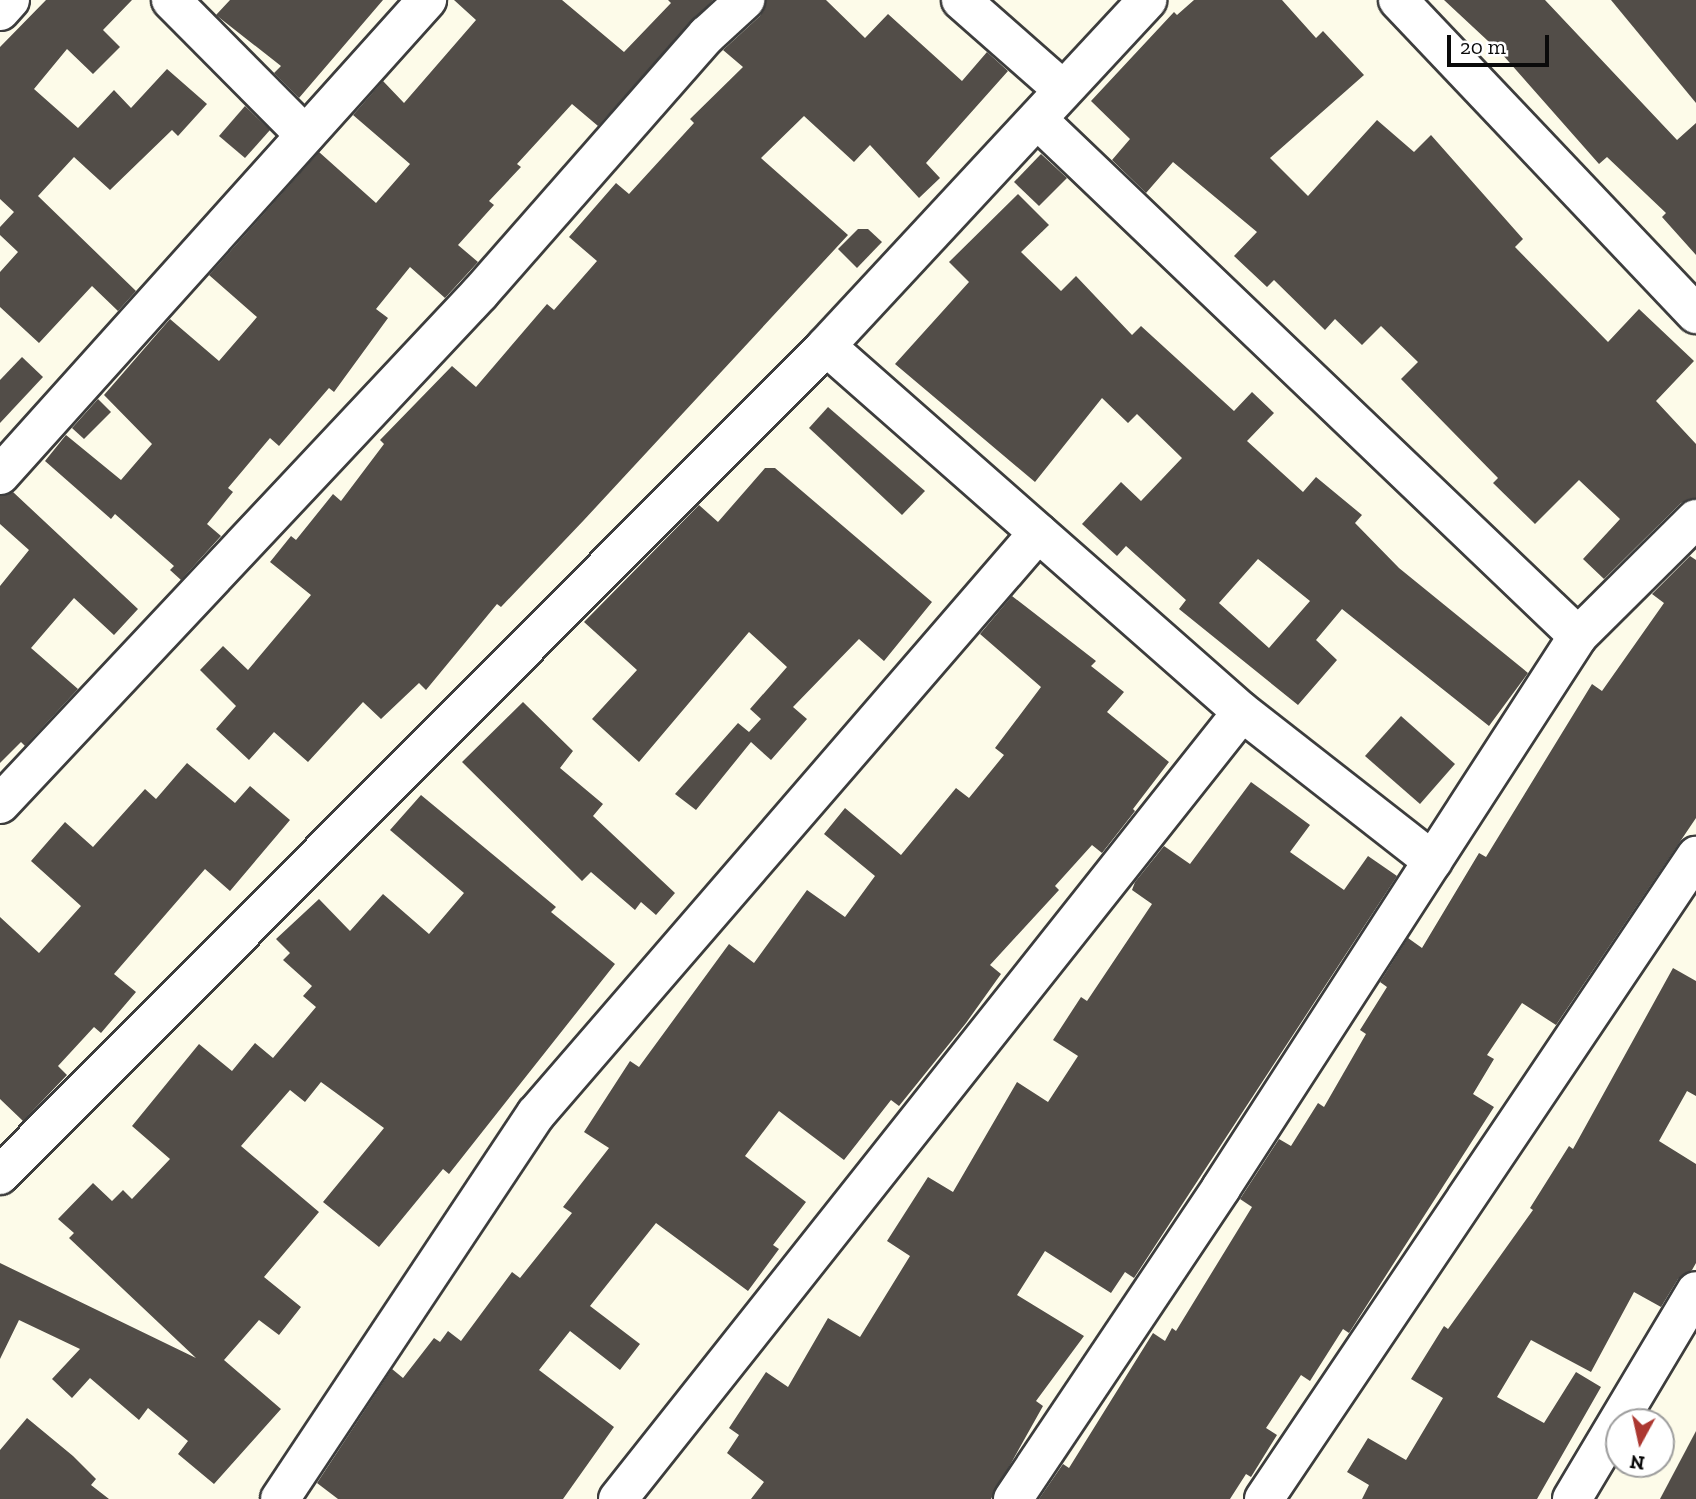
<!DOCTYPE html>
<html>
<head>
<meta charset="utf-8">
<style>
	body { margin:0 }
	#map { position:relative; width:1696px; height:1499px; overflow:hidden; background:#fdfbe9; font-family:"Zilla Slab",serif }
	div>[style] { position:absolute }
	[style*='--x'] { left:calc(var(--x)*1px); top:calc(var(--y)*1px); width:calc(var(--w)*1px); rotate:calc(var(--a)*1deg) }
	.building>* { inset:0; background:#524d48 }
	.roads { filter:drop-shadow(2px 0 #3d3d3d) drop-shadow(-2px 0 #3d3d3d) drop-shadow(0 2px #3d3d3d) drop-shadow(0 -2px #3d3d3d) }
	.street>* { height:38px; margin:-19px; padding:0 19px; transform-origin:19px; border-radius:19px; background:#fff }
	span { translate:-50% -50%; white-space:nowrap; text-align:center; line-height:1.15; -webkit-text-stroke:7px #fff; paint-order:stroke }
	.north { position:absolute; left:1605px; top:1408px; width:70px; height:70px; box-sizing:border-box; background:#fff; border:2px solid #9d9d9d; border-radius:50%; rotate:188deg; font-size:19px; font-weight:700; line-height:28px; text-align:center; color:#0a0a0a }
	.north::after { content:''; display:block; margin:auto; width:24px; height:32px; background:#ac3831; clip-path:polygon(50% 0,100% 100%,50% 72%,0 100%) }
	.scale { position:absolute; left:1447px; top:35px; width:102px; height:32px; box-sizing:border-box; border:4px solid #0a0a0a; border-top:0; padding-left:9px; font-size:21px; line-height:24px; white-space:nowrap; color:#0a0a0a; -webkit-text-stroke:5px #fff; paint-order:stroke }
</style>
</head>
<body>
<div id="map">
	<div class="building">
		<i style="clip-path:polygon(46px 0,132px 0,103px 30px,120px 47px,93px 74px,67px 49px,34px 89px,78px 128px,114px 90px,131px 108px,167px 69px,207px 104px,178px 136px,172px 130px,110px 190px,74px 157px,38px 196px,136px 291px,118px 311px,92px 286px,39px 343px,0 307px,0 272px,18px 252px,0 235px,0 227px,14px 212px,0 199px,0 47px)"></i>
		<i style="clip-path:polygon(230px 0,383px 0,299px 98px,274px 73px,281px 66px,216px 15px)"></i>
		<i style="clip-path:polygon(454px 0,562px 0,624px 52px,671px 3px,668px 0,713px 0,598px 126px,572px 104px,517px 164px,521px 167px,489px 201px,494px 205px,458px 245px,478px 262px,445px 298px,410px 267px,376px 309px,388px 318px,334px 392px,329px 388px,279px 446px,270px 438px,228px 488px,233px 492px,207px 524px,221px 536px,181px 580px,170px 570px,174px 566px,115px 514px,111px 519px,45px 461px,66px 435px,121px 480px,152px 444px,104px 395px,170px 319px,219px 361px,257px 317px,209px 275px,319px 152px,376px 203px,410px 164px,353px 115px,383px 81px,404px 103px,476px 20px)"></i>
		<i style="clip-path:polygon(766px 0,826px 0,865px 38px,888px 14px,962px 81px,987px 52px,1008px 71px,926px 163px,940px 178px,919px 198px,870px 145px,854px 162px,804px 116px,761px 158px,848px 235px,584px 520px,501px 607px,497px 604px,426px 690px,419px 683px,381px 719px,363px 702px,308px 762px,274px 732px,249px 760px,216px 729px,236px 706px,200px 670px,223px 646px,248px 670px,311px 595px,270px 562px,291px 536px,296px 540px,333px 494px,341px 501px,384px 444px,380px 440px,452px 366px,476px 387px,547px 304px,554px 310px,597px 261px,569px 237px,616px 183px,629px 194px,694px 123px,690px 119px,743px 67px,723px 50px,760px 16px)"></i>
		<i style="clip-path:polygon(1194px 0,1282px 0,1316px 38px,1323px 31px,1364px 75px,1270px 158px,1308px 196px,1377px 120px,1414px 152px,1431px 135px,1523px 239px,1515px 247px,1608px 342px,1639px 309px,1694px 361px,1656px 401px,1696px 444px,1696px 498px,1681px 503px,1604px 579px,1583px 559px,1620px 519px,1579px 480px,1535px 524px,1493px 483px,1498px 478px,1401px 379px,1418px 362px,1381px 326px,1362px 345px,1335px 319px,1325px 330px,1274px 280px,1267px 287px,1234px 256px,1257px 232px,1173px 162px,1146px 193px,1112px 160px,1130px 139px,1091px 101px,1174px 12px,1177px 15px)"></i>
		<i style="clip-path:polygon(1444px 0,1545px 0,1677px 140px,1696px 123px,1696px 255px,1662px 217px,1666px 213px,1607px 157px,1599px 164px,1502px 54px)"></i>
		<i style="clip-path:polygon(1611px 0,1696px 0,1696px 103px)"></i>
		<i style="clip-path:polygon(245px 106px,270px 130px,245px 158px,219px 136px)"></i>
		<i style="clip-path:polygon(1041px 154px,1067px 178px,1039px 206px,1014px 182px)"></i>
		<i style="clip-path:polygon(evenodd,1018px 194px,1049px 225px,1021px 252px,1061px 291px,1076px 276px,1132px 335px,1141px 326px,1234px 411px,1252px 392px,1274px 413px,1247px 441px,1303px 492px,1316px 477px,1362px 515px,1355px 523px,1399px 568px,1528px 673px,1489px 726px,1342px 609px,1316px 640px,1337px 660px,1298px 705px,1179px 609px,1186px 600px,1126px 546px,1117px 556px,1082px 524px,1121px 482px,1141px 501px,1182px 458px,1137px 414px,1128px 423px,1102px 398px,1035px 482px,895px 364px,969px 282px,949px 262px,1018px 194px,1258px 559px,1310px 601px,1269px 648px,1219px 603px,1258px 559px)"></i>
		<i style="clip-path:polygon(858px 229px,868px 229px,882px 242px,857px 268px,838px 249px)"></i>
		<i style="clip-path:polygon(22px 357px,43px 377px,0 423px,0 380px)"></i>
		<i style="clip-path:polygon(98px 399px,111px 412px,84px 439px,72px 428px)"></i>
		<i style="clip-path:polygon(828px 407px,925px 491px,902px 515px,809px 428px)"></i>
		<i style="clip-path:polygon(765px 468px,775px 468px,932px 602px,884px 661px,859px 639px,793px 707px,807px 719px,771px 760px,751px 742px,696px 810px,675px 794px,738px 723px,749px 732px,761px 719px,750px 709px,787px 667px,749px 632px,639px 762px,592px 719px,637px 670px,584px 622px,699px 505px,718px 522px)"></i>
		<i style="clip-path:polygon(13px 492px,138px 609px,114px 635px,74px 598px,31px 648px,78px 689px,25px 746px,21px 742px,0 763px,0 586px,29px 550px,0 524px,0 496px)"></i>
		<i style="clip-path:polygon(1690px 556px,1696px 560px,1696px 818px,1556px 1025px,1522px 1003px,1487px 1055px,1494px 1059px,1473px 1094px,1494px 1107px,1349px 1333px,1343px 1329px,1310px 1381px,1301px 1375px,1266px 1428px,1277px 1435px,1251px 1477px,1246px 1474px,1230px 1499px,1039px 1499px,1063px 1464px,1069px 1468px,1153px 1333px,1165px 1341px,1172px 1328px,1176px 1331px,1252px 1207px,1240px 1199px,1279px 1139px,1291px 1146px,1318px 1103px,1324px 1107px,1366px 1034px,1360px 1030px,1387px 987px,1380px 982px,1408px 938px,1422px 948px,1479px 853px,1486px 857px,1592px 684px,1602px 691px,1664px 603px,1652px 594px)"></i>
		<i style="clip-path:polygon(1012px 596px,1096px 661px,1091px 666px,1124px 692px,1107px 712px,1169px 762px,1133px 809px,1135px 811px,1102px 853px,1092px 845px,1055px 886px,1059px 890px,990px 965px,1001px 974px,966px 1023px,899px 1106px,891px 1100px,844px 1160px,779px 1111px,745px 1156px,806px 1202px,773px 1245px,779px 1249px,748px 1291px,656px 1223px,590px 1306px,640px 1344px,620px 1370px,570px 1331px,539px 1370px,614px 1427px,563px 1499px,338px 1499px,317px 1483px,392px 1369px,403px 1378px,434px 1338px,440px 1342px,448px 1331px,461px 1341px,512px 1272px,520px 1278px,572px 1213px,563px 1207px,609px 1148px,584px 1132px,630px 1061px,639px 1067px,729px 944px,754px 963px,807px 890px,845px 917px,875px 876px,824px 834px,845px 808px,901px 855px,956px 788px,969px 798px,1004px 755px,995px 748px,1041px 687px,980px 634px)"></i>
		<i style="clip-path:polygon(523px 702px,573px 751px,560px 768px,603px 804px,593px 816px,675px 893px,656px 915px,641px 902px,635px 910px,591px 872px,582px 881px,462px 762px)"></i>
		<i style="clip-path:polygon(1401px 716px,1455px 764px,1420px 804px,1365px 756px)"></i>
		<i style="clip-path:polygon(187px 763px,235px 803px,250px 786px,290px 820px,230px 891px,205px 869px,114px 974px,136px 992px,101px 1033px,94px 1027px,58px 1066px,67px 1075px,23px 1121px,0 1099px,0 917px,39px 953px,81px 906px,31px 861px,65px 822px,93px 847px,145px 789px,156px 799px)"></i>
		<i style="clip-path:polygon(1251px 782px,1310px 825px,1290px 852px,1344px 890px,1368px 856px,1397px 876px,1134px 1278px,1125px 1272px,1111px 1293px,1045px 1251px,1017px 1295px,1084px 1336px,1036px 1401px,1043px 1406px,991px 1499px,751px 1499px,764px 1482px,727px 1453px,739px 1435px,729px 1428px,766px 1372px,788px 1387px,828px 1318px,860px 1337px,910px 1256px,887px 1241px,928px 1177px,953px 1192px,1017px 1082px,1048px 1102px,1078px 1056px,1053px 1040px,1081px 997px,1087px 1001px,1152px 904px,1132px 890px,1135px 882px,1164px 846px,1190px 864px)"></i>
		<i style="clip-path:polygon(421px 795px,556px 907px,551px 912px,615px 964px,449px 1174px,443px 1169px,379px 1247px,323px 1202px,384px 1128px,321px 1082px,305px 1102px,290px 1090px,241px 1146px,319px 1212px,264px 1277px,301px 1307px,279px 1335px,259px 1320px,224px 1360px,281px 1409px,214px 1484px,178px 1454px,188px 1441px,148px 1408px,139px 1420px,90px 1378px,72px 1398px,52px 1379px,80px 1349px,19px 1320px,0 1359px,0 1263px,196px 1358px,69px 1238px,74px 1233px,58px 1219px,93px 1183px,112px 1201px,123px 1190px,132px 1199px,170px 1159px,132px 1126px,199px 1044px,232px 1071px,255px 1043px,273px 1058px,316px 1007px,303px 996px,312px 986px,283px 960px,290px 953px,276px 939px,319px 899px,350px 931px,383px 894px,429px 934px,464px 893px,390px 830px)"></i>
		<i style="clip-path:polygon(1673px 968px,1696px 981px,1696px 1096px,1687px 1091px,1659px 1141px,1696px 1164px,1696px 1263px,1692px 1270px,1678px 1279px,1661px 1307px,1634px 1292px,1591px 1372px,1531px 1340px,1497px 1397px,1544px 1423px,1576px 1372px,1601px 1387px,1537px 1499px,1362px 1499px,1369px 1485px,1347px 1472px,1368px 1438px,1406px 1460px,1443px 1398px,1411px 1379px,1444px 1326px,1448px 1329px,1533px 1210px,1530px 1208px,1569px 1146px,1573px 1149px)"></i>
		<i style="clip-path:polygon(27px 1418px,73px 1456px,96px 1479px,91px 1485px,109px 1499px,0 1499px,0 1450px)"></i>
		<i style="clip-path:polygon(1696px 1431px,1696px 1499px,1660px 1499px)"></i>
	</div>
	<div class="roads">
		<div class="street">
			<i style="--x:171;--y:0;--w:190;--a:45.2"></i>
			<i style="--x:961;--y:0;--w:135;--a:41.4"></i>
			<i style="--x:1398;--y:0;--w:433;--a:46.5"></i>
			<i style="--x:0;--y:11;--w:15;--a:-48"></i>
			<i style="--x:1038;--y:120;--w:747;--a:43.7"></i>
			<i style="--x:826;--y:346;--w:554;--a:41.34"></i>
			<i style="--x:1242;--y:712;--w:242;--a:38"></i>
			<i style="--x:0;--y:475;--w:639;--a:-48.05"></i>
			<i style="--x:0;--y:804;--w:701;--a:-46.79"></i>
			<i style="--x:480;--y:293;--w:344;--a:-48.7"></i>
			<i style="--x:707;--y:35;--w:52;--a:-42.6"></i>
			<i style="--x:0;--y:1175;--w:1170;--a:-45.1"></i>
			<i style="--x:826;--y:346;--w:472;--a:-47.1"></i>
			<i style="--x:280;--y:1499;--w:462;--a:-56.4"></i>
			<i style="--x:536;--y:1114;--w:768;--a:-49.17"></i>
			<i style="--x:618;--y:1499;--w:1004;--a:-51.59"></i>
			<i style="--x:1013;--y:1499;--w:374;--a:-56.2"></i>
			<i style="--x:1221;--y:1188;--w:657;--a:-57.11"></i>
			<i style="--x:1578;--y:636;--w:166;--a:-44.8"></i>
			<i style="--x:1264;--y:1499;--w:775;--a:-56.1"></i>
			<i style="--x:1572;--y:1499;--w:242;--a:-59.2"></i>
		</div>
	</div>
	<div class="north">N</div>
	<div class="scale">20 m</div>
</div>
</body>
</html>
